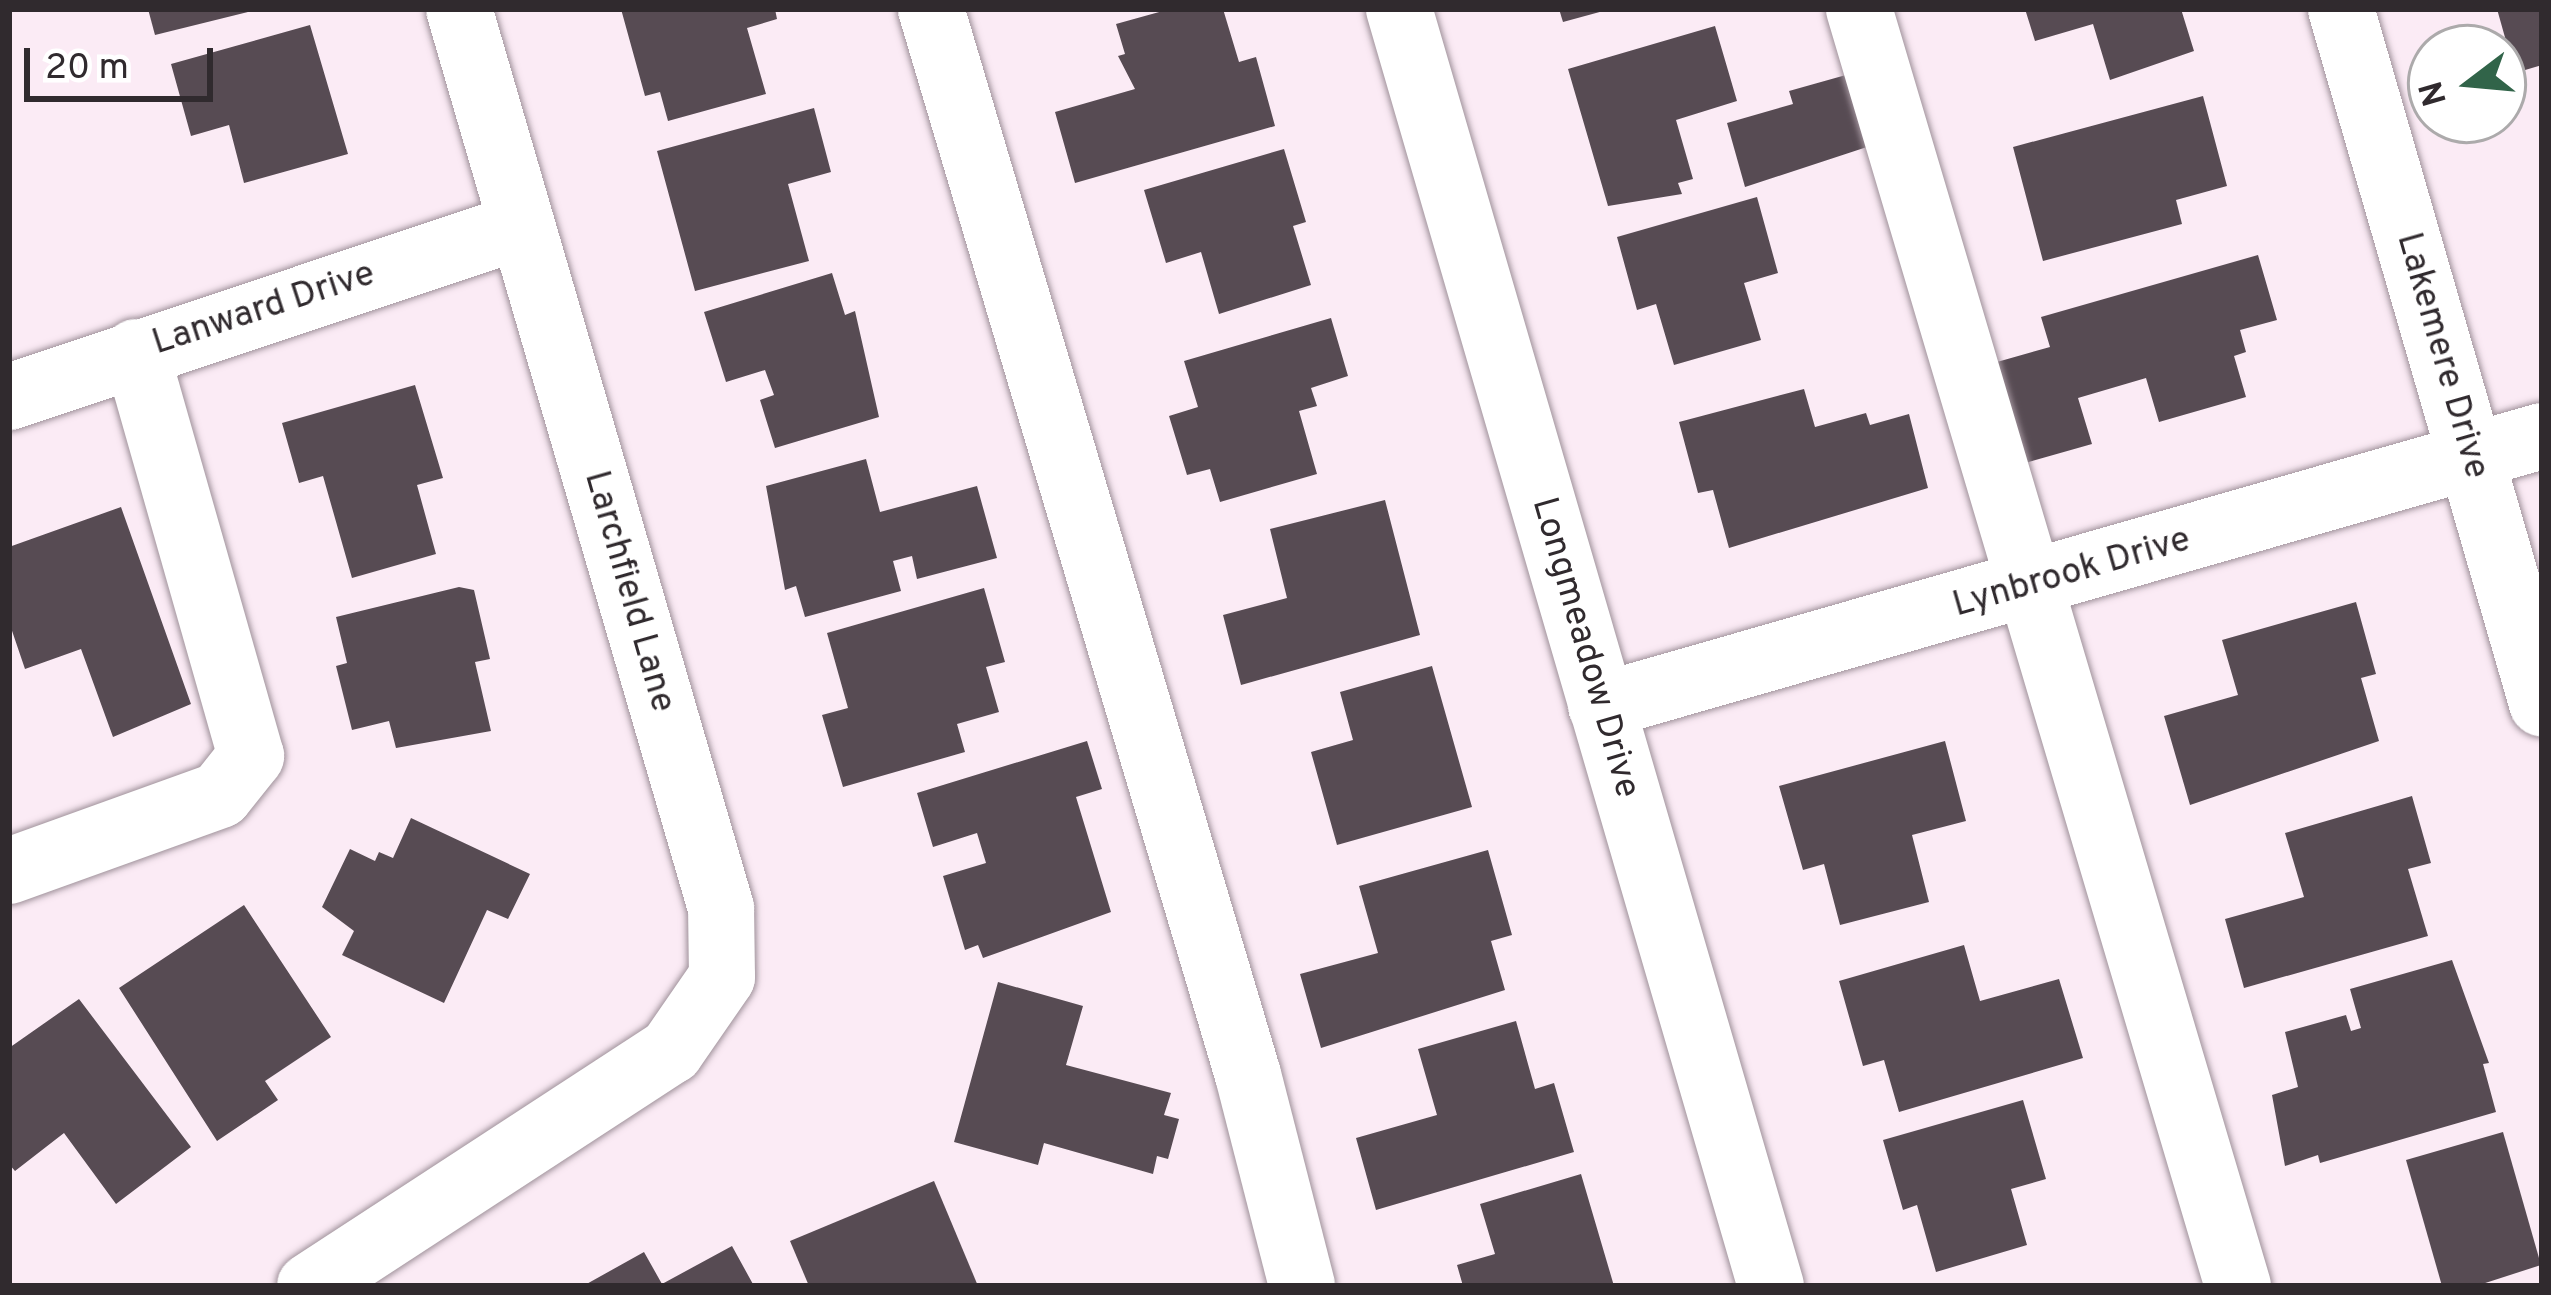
<!DOCTYPE html>
<style>
body{margin:0}
#map{position:relative;width:2551px;height:1295px;overflow:hidden;background:#fbebf5;font-family:Overpass,sans-serif}
div>[style]{position:absolute}
.building>*{inset:0;background:#574b53}
.roads{filter:drop-shadow(0 0 3px #a0929b) drop-shadow(0 0 3px #a0929b)}
.minor>*{height:66px;margin:-33px;padding:0 33px;transform-origin:33px;border-radius:33px;background:#fff}
span{translate:-50% -50%;white-space:nowrap;text-align:center;line-height:1.15;-webkit-text-stroke:12px #fff;paint-order:stroke}
.street-label{font-size:36px;color:#302a2e}
.frame{position:absolute;inset:0;border:12px solid #302a2e;pointer-events:none}
.north{position:absolute;left:2407px;top:24px;width:120px;height:120px;box-sizing:border-box;background:#fff;border:3px solid #acaaab;border-radius:50%;rotate:254deg;font-size:33px;font-weight:700;line-height:48px;text-align:center;color:#302a2e}
.north::after{content:'';display:block;margin:auto;width:42px;height:54px;background:#316449;clip-path:polygon(50% 0,100% 100%,50% 72%,0 100%)}
.scale{position:absolute;left:24px;top:48px;width:189px;height:54px;box-sizing:border-box;border:6px solid #302a2e;border-top:0;padding-left:15px;font-size:36px;line-height:42px;white-space:nowrap;color:#302a2e;-webkit-text-stroke:9px #fff;paint-order:stroke}
</style>
<div id="map">
<div class="building">
<div style="clip-path:polygon(148px 9px,252px 9px,252px 11px,155px 35px)"></div>
<div style="clip-path:polygon(621px 9px,775px 9px,777px 19px,747px 28px,766px 94px,668px 121px,660px 92px,645px 96px)"></div>
<div style="clip-path:polygon(1170px 9px,1223px 9px,1239px 62px,1256px 57px,1275px 126px,1075px 183px,1055px 112px,1135px 89px,1118px 56px,1125px 54px,1116px 24px)"></div>
<div style="clip-path:polygon(1559px 9px,1607px 9px,1607px 10px,1563px 22px)"></div>
<div style="clip-path:polygon(2025px 9px,2181px 9px,2194px 51px,2110px 80px,2093px 24px,2035px 41px)"></div>
<div style="clip-path:polygon(2497px 9px,2542px 9px,2542px 65px,2515px 73px)"></div>
<div style="clip-path:polygon(310px 25px,348px 154px,244px 183px,229px 125px,191px 136px,171px 64px)"></div>
<div style="clip-path:polygon(1715px 26px,1737px 101px,1676px 120px,1693px 179px,1678px 183px,1682px 194px,1608px 206px,1568px 69px)"></div>
<div style="clip-path:polygon(1853px 73px,1873px 145px,1745px 187px,1727px 123px,1793px 104px,1789px 91px)"></div>
<div style="clip-path:polygon(2203px 96px,2227px 186px,2176px 200px,2182px 224px,2043px 261px,2013px 147px)"></div>
<div style="clip-path:polygon(814px 108px,831px 172px,788px 184px,809px 261px,695px 291px,657px 151px)"></div>
<div style="clip-path:polygon(1284px 149px,1306px 222px,1293px 226px,1311px 285px,1219px 314px,1201px 252px,1166px 263px,1144px 190px)"></div>
<div style="clip-path:polygon(1757px 197px,1778px 273px,1744px 283px,1761px 340px,1674px 365px,1656px 304px,1637px 310px,1617px 237px)"></div>
<div style="clip-path:polygon(2258px 255px,2277px 320px,2240px 330px,2246px 352px,2234px 356px,2246px 397px,2159px 422px,2146px 378px,2078px 398px,2092px 444px,2025px 463px,1997px 362px,2050px 347px,2041px 317px)"></div>
<div style="clip-path:polygon(832px 273px,845px 315px,855px 311px,879px 417px,775px 448px,760px 400px,774px 395px,765px 370px,726px 382px,704px 312px)"></div>
<div style="clip-path:polygon(1331px 318px,1348px 376px,1311px 388px,1317px 406px,1299px 411px,1317px 474px,1220px 502px,1210px 469px,1187px 475px,1169px 416px,1198px 407px,1184px 361px)"></div>
<div style="clip-path:polygon(415px 385px,443px 478px,417px 485px,436px 554px,352px 578px,323px 476px,299px 483px,282px 423px)"></div>
<div style="clip-path:polygon(1804px 389px,1815px 427px,1866px 413px,1870px 425px,1909px 414px,1928px 488px,1729px 548px,1713px 490px,1698px 493px,1679px 422px)"></div>
<div style="clip-path:polygon(866px 459px,880px 512px,977px 486px,997px 558px,917px 579px,912px 556px,893px 561px,901px 591px,805px 617px,796px 586px,785px 590px,766px 486px)"></div>
<div style="clip-path:polygon(1385px 500px,1420px 635px,1241px 685px,1223px 615px,1287px 598px,1270px 529px)"></div>
<div style="clip-path:polygon(121px 507px,191px 704px,113px 737px,81px 649px,25px 669px,9px 622px,9px 547px)"></div>
<div style="clip-path:polygon(459px 587px,474px 590px,490px 659px,475px 662px,491px 731px,396px 748px,389px 721px,352px 730px,336px 666px,347px 663px,336px 617px)"></div>
<div style="clip-path:polygon(984px 588px,1005px 662px,986px 667px,999px 712px,957px 724px,965px 752px,843px 787px,822px 715px,848px 708px,827px 633px)"></div>
<div style="clip-path:polygon(2356px 602px,2376px 674px,2361px 678px,2379px 741px,2190px 805px,2164px 716px,2238px 695px,2222px 640px)"></div>
<div style="clip-path:polygon(1432px 666px,1472px 807px,1337px 845px,1311px 752px,1353px 740px,1340px 692px)"></div>
<div style="clip-path:polygon(1087px 741px,1102px 789px,1076px 797px,1111px 912px,983px 958px,978px 945px,965px 950px,943px 876px,986px 863px,977px 833px,933px 847px,917px 793px)"></div>
<div style="clip-path:polygon(1945px 741px,1966px 821px,1912px 835px,1929px 902px,1840px 925px,1824px 864px,1803px 870px,1779px 786px)"></div>
<div style="clip-path:polygon(2412px 796px,2431px 863px,2408px 869px,2428px 936px,2244px 988px,2225px 919px,2304px 897px,2285px 833px)"></div>
<div style="clip-path:polygon(411px 818px,530px 874px,508px 919px,487px 910px,444px 1003px,342px 955px,354px 931px,322px 907px,350px 849px,375px 861px,379px 852px,393px 858px)"></div>
<div style="clip-path:polygon(1488px 850px,1512px 935px,1491px 941px,1505px 990px,1321px 1048px,1300px 974px,1378px 953px,1359px 886px)"></div>
<div style="clip-path:polygon(244px 905px,331px 1037px,265px 1081px,278px 1100px,217px 1141px,119px 988px)"></div>
<div style="clip-path:polygon(1964px 945px,1980px 1001px,2059px 979px,2083px 1058px,1899px 1112px,1884px 1060px,1863px 1066px,1839px 981px)"></div>
<div style="clip-path:polygon(2452px 960px,2489px 1063px,2483px 1064px,2496px 1112px,2320px 1163px,2318px 1155px,2285px 1166px,2272px 1095px,2298px 1087px,2285px 1032px,2346px 1015px,2351px 1031px,2361px 1028px,2350px 989px)"></div>
<div style="clip-path:polygon(998px 982px,1083px 1006px,1066px 1065px,1171px 1093px,1164px 1115px,1179px 1119px,1168px 1159px,1157px 1156px,1153px 1174px,1044px 1143px,1038px 1165px,954px 1142px)"></div>
<div style="clip-path:polygon(79px 999px,191px 1147px,116px 1204px,64px 1133px,15px 1171px,9px 1164px,9px 1048px)"></div>
<div style="clip-path:polygon(1516px 1021px,1535px 1089px,1554px 1083px,1574px 1152px,1376px 1210px,1356px 1138px,1437px 1115px,1418px 1049px)"></div>
<div style="clip-path:polygon(2023px 1100px,2046px 1179px,2011px 1189px,2027px 1245px,1936px 1272px,1917px 1205px,1903px 1210px,1883px 1140px)"></div>
<div style="clip-path:polygon(2503px 1132px,2541px 1265px,2476px 1286px,2442px 1286px,2406px 1160px)"></div>
<div style="clip-path:polygon(1581px 1174px,1614px 1286px,1463px 1286px,1457px 1265px,1495px 1254px,1480px 1204px)"></div>
<div style="clip-path:polygon(934px 1181px,978px 1286px,809px 1286px,790px 1241px)"></div>
<div style="clip-path:polygon(732px 1246px,754px 1286px,583px 1286px,644px 1252px,662px 1284px)"></div>
</div>
<div class="roads">
<div class="minor">
<div style="left:931px;top:9px;width:1112px;rotate:73.44deg"></div>
<div style="left:1248px;top:1075px;width:218px;rotate:75.6deg"></div>
<div style="left:1399px;top:9px;width:1330px;rotate:73.76deg"></div>
<div style="left:1859px;top:9px;width:1332px;rotate:73.47deg"></div>
<div style="left:2341px;top:9px;width:723px;rotate:73.85deg"></div>
<div style="left:9px;top:397px;width:540px;rotate:-18.47deg"></div>
<div style="left:1601px;top:706px;width:979px;rotate:-16.01deg"></div>
<div style="left:9px;top:871px;width:224px;rotate:-19.8deg"></div>
<div style="left:220px;top:795px;width:50px;rotate:-51.5deg"></div>
<div style="left:251px;top:756px;width:420px;rotate:-105.9deg"></div>
<div style="left:310px;top:1286px;width:431px;rotate:-33.1deg"></div>
<div style="left:671px;top:1051px;width:90px;rotate:-55.4deg"></div>
<div style="left:722px;top:977px;width:69px;rotate:-90.8deg"></div>
<div style="left:721px;top:908px;width:936px;rotate:-106.25deg"></div>
</div>
</div>
<div class="street-label">
<span style="left:264px;top:310px;rotate:-18deg">Lanward Drive</span>
<span style="left:2441px;top:356px;rotate:74deg">Lakemere Drive</span>
<span style="left:2072px;top:574px;rotate:-16deg">Lynbrook Drive</span>
<span style="left:628px;top:592px;rotate:74deg">Larchfield Lane</span>
<span style="left:1584px;top:648px;rotate:74deg">Longmeadow Drive</span>
</div>
<div class="frame"></div>
<div class="north">N</div>
<div class="scale">20 m</div>
</div>
